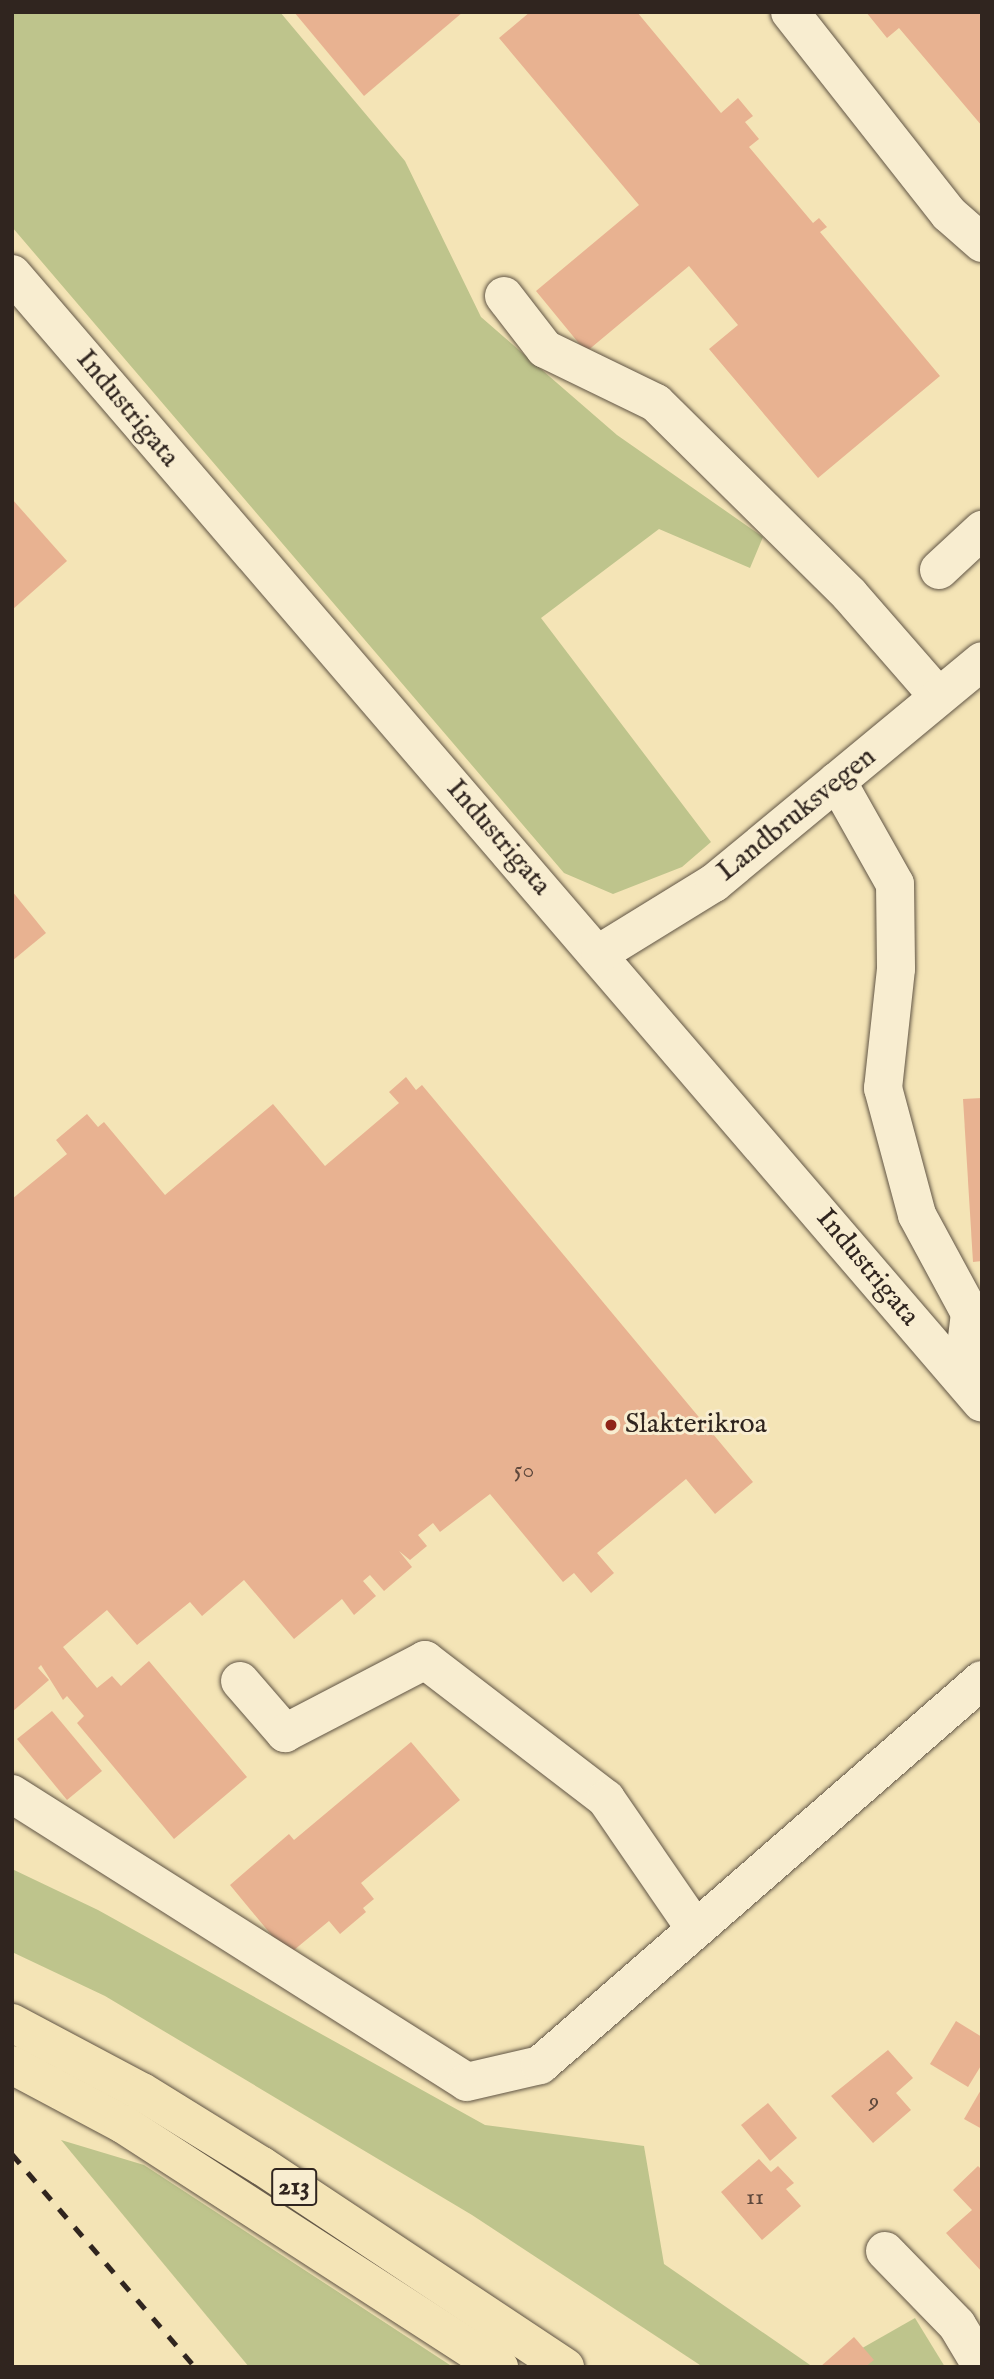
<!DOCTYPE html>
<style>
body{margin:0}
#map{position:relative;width:994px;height:2379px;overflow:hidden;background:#f4e4b6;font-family:"IM FELL English",serif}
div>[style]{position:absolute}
.green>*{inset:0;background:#bec48c}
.building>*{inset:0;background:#e8b291}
.roads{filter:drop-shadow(0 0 2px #615545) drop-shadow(0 0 2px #615545)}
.minor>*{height:38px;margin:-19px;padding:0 19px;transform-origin:19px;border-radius:19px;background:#f8edd0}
.major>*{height:38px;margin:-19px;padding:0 19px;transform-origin:19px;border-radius:19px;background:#f4e4b6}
.rail>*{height:5px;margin-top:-2.5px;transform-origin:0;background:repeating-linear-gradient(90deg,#30251f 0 12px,transparent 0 24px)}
.dots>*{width:19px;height:19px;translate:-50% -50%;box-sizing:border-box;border:4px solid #f8edd0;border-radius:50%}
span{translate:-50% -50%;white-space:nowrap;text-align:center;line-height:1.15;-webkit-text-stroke:6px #f8edd0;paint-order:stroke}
.number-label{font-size:24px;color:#5e483c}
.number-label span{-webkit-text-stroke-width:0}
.shield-label span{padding:2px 5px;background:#f8edd0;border:2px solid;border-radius:5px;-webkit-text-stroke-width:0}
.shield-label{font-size:26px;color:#30251f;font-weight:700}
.street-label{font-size:28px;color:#30251f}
.poi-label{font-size:28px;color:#30251f}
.left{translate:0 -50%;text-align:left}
.frame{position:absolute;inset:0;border:14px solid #30251f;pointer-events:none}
</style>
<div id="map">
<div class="green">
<div style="clip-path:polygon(12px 12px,280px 12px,405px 161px,481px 317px,617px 435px,763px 537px,750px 568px,659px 529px,541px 618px,711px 842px,682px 867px,613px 894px,564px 873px,12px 227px)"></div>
<div style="clip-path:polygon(12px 1869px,98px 1910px,485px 2125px,644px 2146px,664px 2264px,813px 2367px,703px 2367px,472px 2215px,105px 1996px,12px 1952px)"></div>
<div style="clip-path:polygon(61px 2140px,144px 2165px,453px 2367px,249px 2367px)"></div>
<div style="clip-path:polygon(915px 2318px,945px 2367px,829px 2367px)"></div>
</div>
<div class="building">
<div style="clip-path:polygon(294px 12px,463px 12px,364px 96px)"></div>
<div style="clip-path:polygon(530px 12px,637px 12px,721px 113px,738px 98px,753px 116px,745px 122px,759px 139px,749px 147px,813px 223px,819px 218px,827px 227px,820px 232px,940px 376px,818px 478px,709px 349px,738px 325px,689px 266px,586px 352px,536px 291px,639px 205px,499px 38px)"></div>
<div style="clip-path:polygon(866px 12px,982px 12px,982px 126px,899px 28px,887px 38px)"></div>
<div style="clip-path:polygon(12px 499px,67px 561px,12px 610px)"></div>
<div style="clip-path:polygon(12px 891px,46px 933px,12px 961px)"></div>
<div style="clip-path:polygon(406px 1077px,416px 1090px,422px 1085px,753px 1482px,715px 1514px,686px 1479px,597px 1553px,614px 1573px,591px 1593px,574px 1573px,563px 1582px,490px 1494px,440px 1532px,433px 1523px,418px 1535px,427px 1546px,410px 1560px,399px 1551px,412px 1567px,384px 1591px,370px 1575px,363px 1581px,376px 1596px,354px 1615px,342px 1599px,294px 1639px,244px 1580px,202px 1616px,190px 1602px,137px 1645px,107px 1610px,63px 1647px,97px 1688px,112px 1676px,121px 1686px,149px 1661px,247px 1777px,174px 1839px,77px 1723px,84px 1716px,67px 1696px,63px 1700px,41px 1665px,38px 1668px,49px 1680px,12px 1712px,12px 1199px,67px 1154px,56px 1140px,87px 1114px,98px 1127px,104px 1122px,165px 1195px,273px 1104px,325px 1166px,399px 1103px,389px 1092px)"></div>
<div style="clip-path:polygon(982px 1098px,982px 1261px,973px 1262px,963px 1099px)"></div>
<div style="clip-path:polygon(52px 1711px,102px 1771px,67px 1800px,17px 1739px)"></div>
<div style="clip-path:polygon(411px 1742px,460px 1800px,361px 1883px,374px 1899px,363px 1908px,366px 1912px,340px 1934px,329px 1921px,288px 1955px,230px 1885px,289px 1834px,294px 1840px)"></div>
<div style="clip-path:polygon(956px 2021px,982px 2037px,982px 2064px,968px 2087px,930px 2064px)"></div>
<div style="clip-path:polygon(888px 2050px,913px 2078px,896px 2093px,911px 2110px,873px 2143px,831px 2096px)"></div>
<div style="clip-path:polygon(982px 2088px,982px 2129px,964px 2119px)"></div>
<div style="clip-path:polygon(768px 2103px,797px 2138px,770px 2161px,741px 2125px)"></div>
<div style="clip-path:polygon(759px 2159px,771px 2172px,778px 2166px,794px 2183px,786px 2189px,801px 2206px,762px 2240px,721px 2192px)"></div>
<div style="clip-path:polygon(978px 2166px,982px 2170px,982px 2272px,946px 2233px,972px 2210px,953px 2190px)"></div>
<div style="clip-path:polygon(854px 2337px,874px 2360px,865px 2367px,820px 2367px)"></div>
</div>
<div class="roads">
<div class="minor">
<div style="left:790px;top:12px;width:257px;rotate:51.8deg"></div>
<div style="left:949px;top:214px;width:44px;rotate:41.3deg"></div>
<div style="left:12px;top:274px;width:1488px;rotate:49.33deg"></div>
<div style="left:504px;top:296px;width:67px;rotate:52.3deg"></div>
<div style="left:545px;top:349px;width:123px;rotate:25.9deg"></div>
<div style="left:656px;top:403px;width:272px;rotate:44.7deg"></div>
<div style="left:849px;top:594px;width:135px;rotate:48.9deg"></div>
<div style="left:939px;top:570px;width:59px;rotate:-42.9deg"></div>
<div style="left:837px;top:781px;width:118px;rotate:60.6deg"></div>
<div style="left:895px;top:884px;width:85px;rotate:89.3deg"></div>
<div style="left:896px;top:969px;width:120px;rotate:96.2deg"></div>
<div style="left:883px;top:1088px;width:131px;rotate:75deg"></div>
<div style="left:917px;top:1215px;width:111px;rotate:61.6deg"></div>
<div style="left:970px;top:1313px;width:66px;rotate:96.9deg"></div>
<div style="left:600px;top:953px;width:134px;rotate:-31.6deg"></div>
<div style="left:714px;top:883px;width:348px;rotate:-39.6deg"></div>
<div style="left:240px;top:1681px;width:69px;rotate:49.1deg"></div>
<div style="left:285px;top:1733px;width:158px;rotate:-27.5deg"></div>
<div style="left:425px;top:1660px;width:228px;rotate:37.5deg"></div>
<div style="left:606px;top:1799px;width:155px;rotate:55.5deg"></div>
<div style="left:12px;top:1794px;width:538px;rotate:32.33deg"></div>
<div style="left:467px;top:2082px;width:75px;rotate:-13.1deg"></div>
<div style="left:540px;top:2065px;width:586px;rotate:-41.06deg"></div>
<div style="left:885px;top:2251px;width:103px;rotate:45.8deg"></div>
<div style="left:957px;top:2325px;width:49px;rotate:59.2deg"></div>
</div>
<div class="major">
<div style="left:12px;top:2023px;width:147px;rotate:28deg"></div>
<div style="left:142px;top:2092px;width:141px;rotate:31.7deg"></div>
<div style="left:262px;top:2166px;width:364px;rotate:33.6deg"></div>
<div style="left:12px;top:2065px;width:126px;rotate:28deg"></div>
<div style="left:123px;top:2124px;width:448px;rotate:32.9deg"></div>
</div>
</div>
<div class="rail">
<div style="left:12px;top:2154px;width:281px;rotate:49.3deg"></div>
</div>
<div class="dots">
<div style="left:611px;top:1425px;background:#8f2418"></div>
</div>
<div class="number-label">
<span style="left:524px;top:1471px">50</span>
<span style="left:874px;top:2102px">9</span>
<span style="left:755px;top:2198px">11</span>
</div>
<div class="shield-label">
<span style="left:294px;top:2187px">213</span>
</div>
<div class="street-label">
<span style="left:127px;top:409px;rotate:50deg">Industrigata</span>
<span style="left:797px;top:815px;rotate:-39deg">Landbruksvegen</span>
<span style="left:498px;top:838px;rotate:49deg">Industrigata</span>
<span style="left:867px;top:1268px;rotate:50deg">Industrigata</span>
</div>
<div class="poi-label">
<span class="left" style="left:625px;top:1425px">Slakterikroa</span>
</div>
<div class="frame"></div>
</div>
